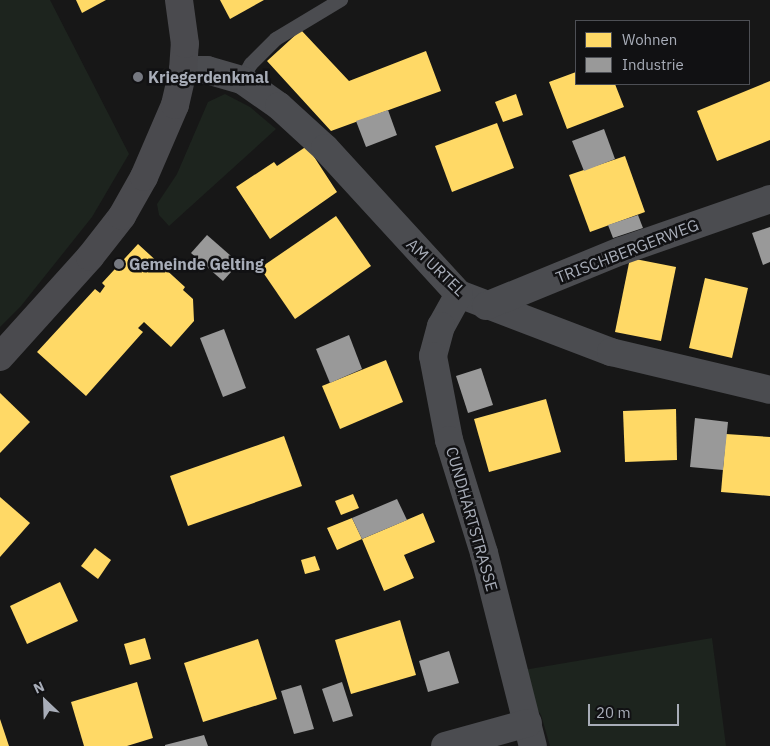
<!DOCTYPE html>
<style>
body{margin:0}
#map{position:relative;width:770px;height:746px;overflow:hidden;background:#171717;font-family:"IBM Plex Sans",sans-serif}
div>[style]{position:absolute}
.green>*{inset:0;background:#1d241e}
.homes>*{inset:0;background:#ffd966}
.industry>*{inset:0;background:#999}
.lane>*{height:14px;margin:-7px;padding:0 7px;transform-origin:7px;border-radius:7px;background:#4b4c50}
.street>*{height:28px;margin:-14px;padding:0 14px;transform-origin:14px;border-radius:14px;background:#4b4c50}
.secondary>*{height:28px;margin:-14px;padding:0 14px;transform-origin:14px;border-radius:14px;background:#4a4a4e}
.dots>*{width:14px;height:14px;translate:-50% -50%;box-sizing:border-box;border:2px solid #111113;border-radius:50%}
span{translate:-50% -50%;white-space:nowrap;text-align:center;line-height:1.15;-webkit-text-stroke:5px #111113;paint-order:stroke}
.poi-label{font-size:16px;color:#a8adb8;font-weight:700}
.left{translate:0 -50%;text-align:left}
.street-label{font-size:16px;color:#a8adb8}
.legend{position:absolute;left:575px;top:20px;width:175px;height:65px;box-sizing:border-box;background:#111113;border:1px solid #4d4f55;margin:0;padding:6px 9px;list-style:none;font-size:15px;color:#a8adb8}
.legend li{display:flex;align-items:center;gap:10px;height:25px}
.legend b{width:25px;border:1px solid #4d4f55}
.north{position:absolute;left:20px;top:676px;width:50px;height:50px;-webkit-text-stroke:4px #111113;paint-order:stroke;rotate:336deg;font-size:14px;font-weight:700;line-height:20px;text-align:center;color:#a8adb8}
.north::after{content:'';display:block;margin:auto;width:18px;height:22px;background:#a8adb8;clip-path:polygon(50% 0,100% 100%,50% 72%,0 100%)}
.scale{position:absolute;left:588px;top:704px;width:91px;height:22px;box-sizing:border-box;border:2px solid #a8adb8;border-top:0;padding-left:6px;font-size:15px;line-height:18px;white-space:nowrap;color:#a8adb8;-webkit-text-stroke:4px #111113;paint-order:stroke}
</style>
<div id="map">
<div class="green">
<div style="clip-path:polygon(0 0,50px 0,129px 154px,92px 217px,21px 306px,0 327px)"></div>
<div style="clip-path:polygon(225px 94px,250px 107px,276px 129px,169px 226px,159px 215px,157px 204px,177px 174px,208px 102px)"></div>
<div style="clip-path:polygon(712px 638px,726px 746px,550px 746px,541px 715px,512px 672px)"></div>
</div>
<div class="homes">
<div style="clip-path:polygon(76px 0,106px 0,82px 13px)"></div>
<div style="clip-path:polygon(220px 0,264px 0,230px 19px)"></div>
<div style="clip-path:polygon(301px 30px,349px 81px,426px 51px,441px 91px,331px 131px,267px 61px)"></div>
<div style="clip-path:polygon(576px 72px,576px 84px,615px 84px,624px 107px,567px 129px,549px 82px)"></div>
<div style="clip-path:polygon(770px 81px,770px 140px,717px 161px,697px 111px)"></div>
<div style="clip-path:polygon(516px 94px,523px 115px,503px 122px,495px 102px)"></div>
<div style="clip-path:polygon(497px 123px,514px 168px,452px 192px,435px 146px)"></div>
<div style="clip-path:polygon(307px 146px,337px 192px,270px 239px,236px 187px,274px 162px,277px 166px)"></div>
<div style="clip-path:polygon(625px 156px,645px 212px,590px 232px,569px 175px)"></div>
<div style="clip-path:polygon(336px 216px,371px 266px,295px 319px,260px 268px)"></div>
<div style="clip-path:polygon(138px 244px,185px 287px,183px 290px,193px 299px,194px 321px,171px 347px,144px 322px,138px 328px,143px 332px,86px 396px,37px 352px,95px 289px,100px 293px,105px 286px,102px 283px)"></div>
<div style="clip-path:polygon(630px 258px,676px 267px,661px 341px,615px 332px)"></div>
<div style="clip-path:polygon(705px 278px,748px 288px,732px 358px,689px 348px)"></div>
<div style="clip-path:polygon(386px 360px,403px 402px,340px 429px,322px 386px)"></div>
<div style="clip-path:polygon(0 393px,30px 422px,0 453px)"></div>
<div style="clip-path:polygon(546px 399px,561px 452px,489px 472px,474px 419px)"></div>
<div style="clip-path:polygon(676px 409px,677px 460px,625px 462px,623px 411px)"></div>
<div style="clip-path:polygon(726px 434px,770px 437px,770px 496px,721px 492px)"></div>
<div style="clip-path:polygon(284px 436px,302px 486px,188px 526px,170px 476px)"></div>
<div style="clip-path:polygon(353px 494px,359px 508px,341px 515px,335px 501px)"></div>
<div style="clip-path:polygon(0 497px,30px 523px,0 557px)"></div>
<div style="clip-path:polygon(423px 513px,435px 542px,404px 555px,414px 578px,384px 591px,362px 539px,337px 550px,327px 528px,352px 518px,362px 539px)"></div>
<div style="clip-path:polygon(95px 548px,111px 560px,98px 579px,81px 566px)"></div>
<div style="clip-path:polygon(315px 556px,320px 570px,305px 574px,301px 560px)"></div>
<div style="clip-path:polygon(60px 582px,78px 621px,27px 644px,10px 606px)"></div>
<div style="clip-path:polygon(400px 620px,416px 675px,351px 694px,335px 640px)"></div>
<div style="clip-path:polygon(145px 638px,151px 659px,130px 665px,124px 644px)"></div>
<div style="clip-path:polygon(258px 639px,277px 699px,203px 722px,184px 663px)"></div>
<div style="clip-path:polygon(137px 682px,153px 738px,127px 746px,84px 746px,71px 702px)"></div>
<div style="clip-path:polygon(0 719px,9px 746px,0 746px)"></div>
</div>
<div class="industry">
<div style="clip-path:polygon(388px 110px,397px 135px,366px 147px,356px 121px)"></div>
<div style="clip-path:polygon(604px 129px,615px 159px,584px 171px,572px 141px)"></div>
<div style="clip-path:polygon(638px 215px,643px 228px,613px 238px,608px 225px)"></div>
<div style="clip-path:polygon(770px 227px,770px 262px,763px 265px,752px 233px)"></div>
<div style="clip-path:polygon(207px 235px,239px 263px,223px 281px,191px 253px)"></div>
<div style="clip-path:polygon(224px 329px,246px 388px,223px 397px,200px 338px)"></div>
<div style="clip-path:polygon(349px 335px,362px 369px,330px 383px,316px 349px)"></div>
<div style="clip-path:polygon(481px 368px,493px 405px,468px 413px,456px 376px)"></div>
<div style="clip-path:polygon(695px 418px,728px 422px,723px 470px,690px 467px)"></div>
<div style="clip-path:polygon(397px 499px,407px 520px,362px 539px,352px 518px)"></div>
<div style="clip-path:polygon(449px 651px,459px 683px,428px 692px,419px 661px)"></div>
<div style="clip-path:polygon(342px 682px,353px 716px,333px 722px,322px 689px)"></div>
<div style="clip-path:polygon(301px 685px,314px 729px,294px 734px,281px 691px)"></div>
<div style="clip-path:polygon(204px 735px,208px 746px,165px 746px,165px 745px)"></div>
</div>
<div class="lane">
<div style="left:242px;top:80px;width:18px;rotate:-61deg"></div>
<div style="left:251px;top:64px;width:35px;rotate:-45deg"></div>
<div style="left:276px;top:39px;width:76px;rotate:-31deg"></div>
</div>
<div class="street">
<div style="left:183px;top:70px;width:24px"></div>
<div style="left:207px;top:70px;width:36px;rotate:16deg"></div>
<div style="left:242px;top:80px;width:45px;rotate:35.1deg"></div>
<div style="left:279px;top:106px;width:62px;rotate:42.4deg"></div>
<div style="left:325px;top:148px;width:198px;rotate:47.5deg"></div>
<div style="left:459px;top:294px;width:163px;rotate:20.9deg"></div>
<div style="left:611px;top:352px;width:163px;rotate:13.4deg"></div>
<div style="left:459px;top:294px;width:37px;rotate:119deg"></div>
<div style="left:441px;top:326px;width:31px;rotate:105deg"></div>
<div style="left:433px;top:356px;width:86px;rotate:79.2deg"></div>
<div style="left:449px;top:440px;width:118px;rotate:72.8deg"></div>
<div style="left:484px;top:553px;width:199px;rotate:75.8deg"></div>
<div style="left:486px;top:306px;width:146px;rotate:-22.2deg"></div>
<div style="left:621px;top:251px;width:158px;rotate:-19.2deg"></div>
<div style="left:445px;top:746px;width:86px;rotate:-15.5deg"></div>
</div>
<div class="secondary">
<div style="left:0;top:357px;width:135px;rotate:-48deg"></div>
<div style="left:90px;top:257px;width:52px;rotate:-52deg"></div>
<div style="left:122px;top:216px;width:45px;rotate:-60.6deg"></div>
<div style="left:144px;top:177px;width:78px;rotate:-66.7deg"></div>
<div style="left:175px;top:105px;width:36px;rotate:-77deg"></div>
<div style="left:183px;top:70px;width:26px;rotate:-86deg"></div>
<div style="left:185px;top:44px;width:44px;rotate:-97.8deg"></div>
</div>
<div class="dots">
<div style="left:138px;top:77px;background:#757880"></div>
<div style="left:119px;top:264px;background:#757880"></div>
</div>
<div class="poi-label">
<span class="left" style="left:148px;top:77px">Kriegerdenkmal</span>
<span class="left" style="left:129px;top:264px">Gemeinde Gelting</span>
</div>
<div class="street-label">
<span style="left:627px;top:251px;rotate:-21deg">TRISCHBERGERWEG</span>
<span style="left:436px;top:267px;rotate:44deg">AM URTEL</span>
<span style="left:472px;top:519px;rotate:74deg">CUNDHARTSTRASSE</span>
</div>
<ul class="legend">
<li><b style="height:14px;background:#ffd966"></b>Wohnen</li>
<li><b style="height:14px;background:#999"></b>Industrie</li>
</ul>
<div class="north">N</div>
<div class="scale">20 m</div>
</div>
